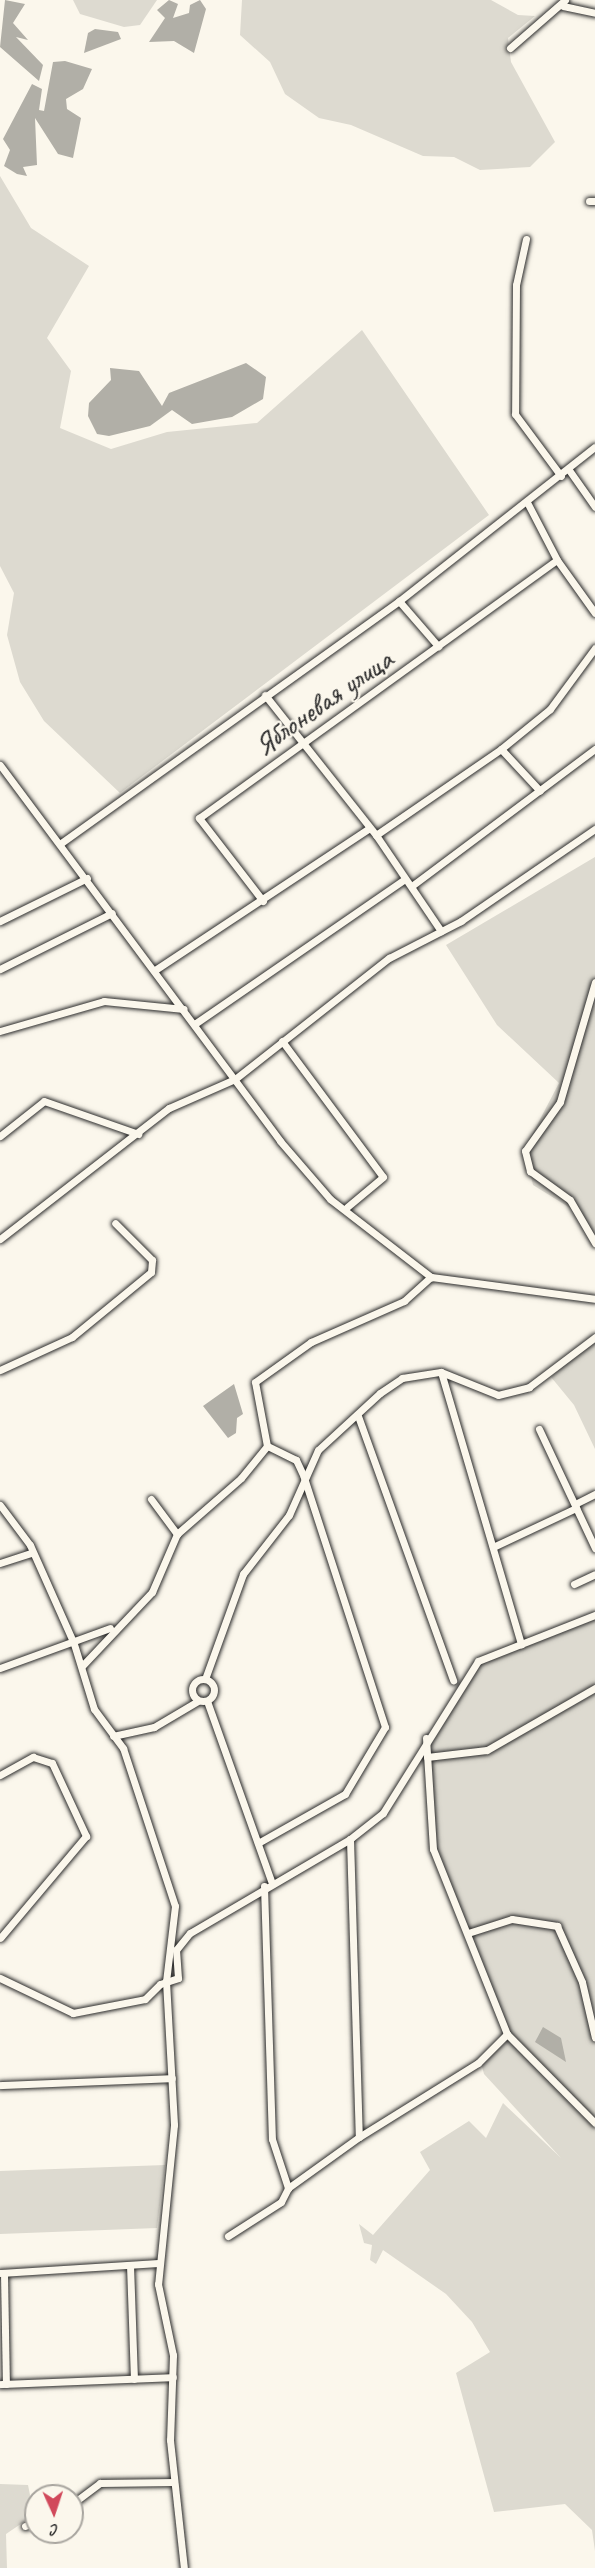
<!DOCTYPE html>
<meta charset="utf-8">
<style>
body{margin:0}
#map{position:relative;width:595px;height:2568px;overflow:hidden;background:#fbf7ec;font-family:Caveat,sans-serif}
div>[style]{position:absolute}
.green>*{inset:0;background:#dddad0}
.water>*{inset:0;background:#b1afa7}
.roads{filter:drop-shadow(0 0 2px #2b2b2b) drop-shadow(0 0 2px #2b2b2b)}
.minor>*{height:7px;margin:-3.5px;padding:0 3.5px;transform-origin:3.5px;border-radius:3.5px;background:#fbf7ec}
.minor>.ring{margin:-3.5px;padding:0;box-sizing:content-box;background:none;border:7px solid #fbf7ec;border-radius:50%}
span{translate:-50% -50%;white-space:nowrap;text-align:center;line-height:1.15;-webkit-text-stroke:4.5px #fbf7ec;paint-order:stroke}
.street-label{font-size:30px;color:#2b2b2b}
.north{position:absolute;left:24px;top:2484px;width:60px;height:60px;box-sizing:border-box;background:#fbf7ec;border:2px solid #a8a59f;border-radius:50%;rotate:177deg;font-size:16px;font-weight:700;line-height:24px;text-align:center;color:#2b2b2b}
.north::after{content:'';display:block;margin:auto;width:21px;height:27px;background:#d1495b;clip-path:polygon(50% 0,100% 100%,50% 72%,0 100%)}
</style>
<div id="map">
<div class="green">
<div style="clip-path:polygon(73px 0,157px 0,140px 25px,124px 27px,80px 14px)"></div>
<div style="clip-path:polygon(242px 0,491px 0,518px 15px,535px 16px,508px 38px,511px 62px,555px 142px,530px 167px,480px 170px,454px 157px,423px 156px,351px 125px,319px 118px,285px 94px,270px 62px,240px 35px)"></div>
<div style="clip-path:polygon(0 176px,31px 228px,89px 266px,47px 338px,71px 371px,60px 428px,111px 449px,167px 432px,257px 423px,362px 330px,489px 515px,120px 793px,44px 721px,20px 682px,7px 635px,14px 593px,0 566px)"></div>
<div style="clip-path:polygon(595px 857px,595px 1244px,583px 1216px,533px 1185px,525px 1148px,559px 1083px,497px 1025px,446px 945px)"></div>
<div style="clip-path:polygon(595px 1339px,595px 1449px,574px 1405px,551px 1377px)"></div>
<div style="clip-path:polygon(595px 1617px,595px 2551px,592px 2530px,565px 2504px,494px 2512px,456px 2373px,490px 2352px,472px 2322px,446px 2294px,383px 2250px,376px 2264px,370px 2260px,372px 2245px,364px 2243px,359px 2224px,373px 2235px,430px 2170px,420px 2152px,469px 2121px,486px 2138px,503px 2103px,561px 2158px,484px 2074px,481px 2063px,508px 2041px,433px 1851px,429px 1743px,478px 1665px)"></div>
<div style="clip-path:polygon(165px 2165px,157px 2228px,0 2234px,0 2171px)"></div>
<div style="clip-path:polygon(0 2484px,28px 2485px,34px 2515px,6px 2534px,7px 2568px,0 2568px)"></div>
</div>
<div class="water">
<div style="clip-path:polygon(5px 0,25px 4px,13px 23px,28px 40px,16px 37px,43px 65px,39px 81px,0 47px)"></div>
<div style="clip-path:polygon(169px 0,178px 4px,173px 18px,189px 13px,190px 5px,200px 0,206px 9px,194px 53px,174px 41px,149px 42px,165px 18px,157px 10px)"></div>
<div style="clip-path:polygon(95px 29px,118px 32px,121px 39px,84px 53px,88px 33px)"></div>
<div style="clip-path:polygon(65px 61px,92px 69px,83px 89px,66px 99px,67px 109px,81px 118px,73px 158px,58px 154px,35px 118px,37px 165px,23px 167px,27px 176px,17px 174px,4px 166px,10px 150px,3px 139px,32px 84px,42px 89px,39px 110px,44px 111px,53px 62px)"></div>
<div style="clip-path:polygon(246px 363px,266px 377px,263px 399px,232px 417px,192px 424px,172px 410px,150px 426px,109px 436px,97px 434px,88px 416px,89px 403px,111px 380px,110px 368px,139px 371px,162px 406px,169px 393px)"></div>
<div style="clip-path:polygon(234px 1384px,243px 1414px,237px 1418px,236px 1433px,228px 1438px,203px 1406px)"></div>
<div style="clip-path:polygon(543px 2027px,561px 2038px,566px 2062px,535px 2042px)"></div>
</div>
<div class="roads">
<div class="minor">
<div style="left:563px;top:6px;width:33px;rotate:12deg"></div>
<div style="left:510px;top:48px;width:73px;rotate:-41.1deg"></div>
<div style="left:589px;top:201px;width:6px"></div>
<div style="left:526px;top:239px;width:47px;rotate:102.3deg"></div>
<div style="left:516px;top:285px;width:129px;rotate:90.4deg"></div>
<div style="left:515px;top:414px;width:77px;rotate:53.4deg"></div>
<div style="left:569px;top:470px;width:45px;rotate:54.9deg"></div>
<div style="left:528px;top:504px;width:63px;rotate:62.6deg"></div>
<div style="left:557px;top:560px;width:65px;rotate:54.4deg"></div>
<div style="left:399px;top:601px;width:60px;rotate:49.1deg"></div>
<div style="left:265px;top:695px;width:179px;rotate:51.6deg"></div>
<div style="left:376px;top:835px;width:116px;rotate:55.9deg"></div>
<div style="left:501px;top:749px;width:57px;rotate:47.1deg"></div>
<div style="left:0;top:765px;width:469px;rotate:53.3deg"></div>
<div style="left:280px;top:1141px;width:77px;rotate:49.2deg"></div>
<div style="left:330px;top:1199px;width:128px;rotate:37.7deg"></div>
<div style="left:431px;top:1277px;width:165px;rotate:7.6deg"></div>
<div style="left:376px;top:835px;width:152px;rotate:-34.5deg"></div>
<div style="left:501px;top:749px;width:63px;rotate:-39.2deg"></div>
<div style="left:550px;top:709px;width:76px;rotate:-53.6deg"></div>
<div style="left:61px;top:843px;width:416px;rotate:-35.6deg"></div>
<div style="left:399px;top:601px;width:249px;rotate:-38.2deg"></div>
<div style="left:413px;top:885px;width:227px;rotate:-36.8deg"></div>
<div style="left:263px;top:901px;width:105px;rotate:-127.6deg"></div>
<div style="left:199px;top:818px;width:441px;rotate:-35.8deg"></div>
<div style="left:0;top:921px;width:97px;rotate:-26.3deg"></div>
<div style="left:0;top:969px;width:125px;rotate:-26.6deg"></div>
<div style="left:155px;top:970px;width:255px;rotate:-33.5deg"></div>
<div style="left:595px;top:982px;width:125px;rotate:106.3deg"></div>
<div style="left:560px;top:1102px;width:60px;rotate:125.5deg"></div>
<div style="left:525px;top:1151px;width:21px;rotate:76deg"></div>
<div style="left:530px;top:1171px;width:49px;rotate:35.9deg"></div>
<div style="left:570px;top:1200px;width:50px;rotate:59.8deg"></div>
<div style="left:196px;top:1023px;width:254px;rotate:-34.6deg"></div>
<div style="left:0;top:1031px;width:108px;rotate:-16.1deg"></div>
<div style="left:104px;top:1001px;width:80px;rotate:5.7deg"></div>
<div style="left:282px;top:1041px;width:169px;rotate:53.4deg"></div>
<div style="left:383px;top:1177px;width:47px;rotate:140.2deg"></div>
<div style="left:0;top:1136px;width:56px;rotate:-38.5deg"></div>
<div style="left:44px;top:1101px;width:100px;rotate:19.3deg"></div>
<div style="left:0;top:1239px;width:214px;rotate:-37.8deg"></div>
<div style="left:169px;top:1108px;width:72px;rotate:-23.7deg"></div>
<div style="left:235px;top:1079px;width:196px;rotate:-38.2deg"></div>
<div style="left:389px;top:958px;width:81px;rotate:-27.2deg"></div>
<div style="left:461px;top:921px;width:163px;rotate:-34.5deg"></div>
<div style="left:0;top:1370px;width:79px;rotate:-24.6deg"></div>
<div style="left:72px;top:1337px;width:102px;rotate:-39.4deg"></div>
<div style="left:151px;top:1272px;width:12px;rotate:-85deg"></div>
<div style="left:152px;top:1260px;width:52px;rotate:-135deg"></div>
<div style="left:441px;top:1372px;width:284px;rotate:73.6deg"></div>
<div style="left:358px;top:1416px;width:281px;rotate:70.2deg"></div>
<div style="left:539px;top:1429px;width:132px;rotate:64.8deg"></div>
<div style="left:151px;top:1499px;width:44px;rotate:53.4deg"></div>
<div style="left:575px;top:1504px;width:22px;rotate:-27deg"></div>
<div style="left:0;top:1505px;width:50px;rotate:53.1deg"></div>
<div style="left:30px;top:1545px;width:108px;rotate:66deg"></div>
<div style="left:74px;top:1644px;width:68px;rotate:72.9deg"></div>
<div style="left:94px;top:1709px;width:49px;rotate:53.4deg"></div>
<div style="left:123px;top:1748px;width:166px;rotate:71.8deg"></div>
<div style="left:175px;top:1906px;width:76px;rotate:96.8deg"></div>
<div style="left:166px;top:1981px;width:144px;rotate:86.8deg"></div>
<div style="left:174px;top:2125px;width:160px;rotate:95.7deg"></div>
<div style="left:158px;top:2284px;width:73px;rotate:78.1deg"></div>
<div style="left:173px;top:2355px;width:85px;rotate:92deg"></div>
<div style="left:170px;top:2440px;width:129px;rotate:83.8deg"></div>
<div style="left:493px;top:1547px;width:92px;rotate:-25.2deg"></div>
<div style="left:0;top:1563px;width:32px;rotate:-18deg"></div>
<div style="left:574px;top:1584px;width:23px;rotate:-25deg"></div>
<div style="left:82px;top:1666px;width:102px;rotate:-46.6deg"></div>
<div style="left:152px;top:1592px;width:63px;rotate:-66.7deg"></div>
<div style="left:177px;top:1534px;width:85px;rotate:-41.2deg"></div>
<div style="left:241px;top:1478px;width:41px;rotate:-50.9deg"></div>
<div style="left:267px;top:1446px;width:65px;rotate:-100.6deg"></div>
<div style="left:255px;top:1382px;width:69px;rotate:-35.5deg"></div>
<div style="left:311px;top:1342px;width:102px;rotate:-23.8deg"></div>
<div style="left:404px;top:1301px;width:36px;rotate:-42deg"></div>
<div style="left:0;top:1668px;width:117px;rotate:-20deg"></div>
<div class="ring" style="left:192px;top:1679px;width:15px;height:15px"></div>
<div style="left:205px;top:1679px;width:112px;rotate:-70.1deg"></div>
<div style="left:243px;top:1574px;width:75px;rotate:-52.1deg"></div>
<div style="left:289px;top:1515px;width:71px;rotate:-66deg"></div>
<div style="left:318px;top:1450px;width:84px;rotate:-42.6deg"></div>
<div style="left:380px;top:1393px;width:27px;rotate:-34deg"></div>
<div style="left:402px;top:1378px;width:39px;rotate:-9deg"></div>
<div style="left:441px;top:1372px;width:61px;rotate:22deg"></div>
<div style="left:498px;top:1395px;width:32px;rotate:-14deg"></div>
<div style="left:529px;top:1387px;width:83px;rotate:-37.1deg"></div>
<div style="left:207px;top:1701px;width:191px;rotate:70.4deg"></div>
<div style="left:113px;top:1736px;width:42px;rotate:-12.4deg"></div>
<div style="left:154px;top:1727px;width:51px;rotate:-30.6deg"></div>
<div style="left:426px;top:1738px;width:111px;rotate:86.4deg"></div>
<div style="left:433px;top:1849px;width:199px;rotate:68.2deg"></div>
<div style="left:507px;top:2034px;width:125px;rotate:45.3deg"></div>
<div style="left:427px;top:1757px;width:60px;rotate:-6.7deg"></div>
<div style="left:487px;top:1750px;width:125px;rotate:-29.9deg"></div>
<div style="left:0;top:1775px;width:38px;rotate:-29deg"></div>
<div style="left:33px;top:1757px;width:20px;rotate:18deg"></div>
<div style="left:52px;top:1763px;width:81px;rotate:65deg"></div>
<div style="left:86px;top:1836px;width:133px;rotate:130.1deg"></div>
<div style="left:350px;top:1839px;width:298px;rotate:88.3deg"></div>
<div style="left:258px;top:1843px;width:100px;rotate:-29.4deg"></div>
<div style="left:345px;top:1794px;width:78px;rotate:-59.2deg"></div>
<div style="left:385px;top:1727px;width:263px;rotate:-108deg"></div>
<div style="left:304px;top:1477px;width:19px;rotate:-115deg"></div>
<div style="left:296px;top:1460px;width:32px;rotate:-154deg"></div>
<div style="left:264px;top:1886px;width:253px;rotate:88.2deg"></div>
<div style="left:272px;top:2139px;width:52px;rotate:71.9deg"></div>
<div style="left:468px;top:1933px;width:46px;rotate:-17.7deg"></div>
<div style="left:512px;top:1919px;width:46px;rotate:8.8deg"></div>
<div style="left:557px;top:1926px;width:61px;rotate:65.9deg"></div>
<div style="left:582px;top:1982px;width:57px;rotate:76.9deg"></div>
<div style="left:0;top:1978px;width:81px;rotate:25.6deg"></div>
<div style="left:73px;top:2013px;width:73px;rotate:-11deg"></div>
<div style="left:145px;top:1999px;width:21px;rotate:-45deg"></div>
<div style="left:160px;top:1984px;width:19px;rotate:-18deg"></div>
<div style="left:178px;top:1978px;width:28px;rotate:-94deg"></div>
<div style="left:176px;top:1950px;width:22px;rotate:-51deg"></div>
<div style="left:190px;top:1933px;width:186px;rotate:-30.4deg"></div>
<div style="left:350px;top:1839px;width:42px;rotate:-38.2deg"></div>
<div style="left:383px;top:1813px;width:179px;rotate:-58deg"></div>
<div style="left:478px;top:1661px;width:126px;rotate:-21.5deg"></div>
<div style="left:0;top:2085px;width:172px;rotate:-2.3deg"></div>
<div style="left:228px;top:2236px;width:63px;rotate:-32.7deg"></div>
<div style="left:281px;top:2202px;width:16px;rotate:-63deg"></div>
<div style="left:288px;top:2188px;width:87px;rotate:-35.7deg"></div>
<div style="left:359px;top:2137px;width:140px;rotate:-31.9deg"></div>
<div style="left:478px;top:2063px;width:41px;rotate:-45deg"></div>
<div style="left:130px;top:2265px;width:114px;rotate:88deg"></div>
<div style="left:0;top:2273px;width:159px;rotate:-3.6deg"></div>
<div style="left:4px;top:2273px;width:111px;rotate:89deg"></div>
<div style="left:0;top:2384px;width:173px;rotate:-2.3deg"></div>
<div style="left:72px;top:2504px;width:35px;rotate:-37deg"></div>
<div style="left:100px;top:2483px;width:74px;rotate:-0.8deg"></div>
<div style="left:25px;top:2526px;width:12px;rotate:-20deg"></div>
</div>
</div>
<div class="street-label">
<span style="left:323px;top:702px;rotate:-35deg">Яблоневая улица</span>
</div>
<div class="north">С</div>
</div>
